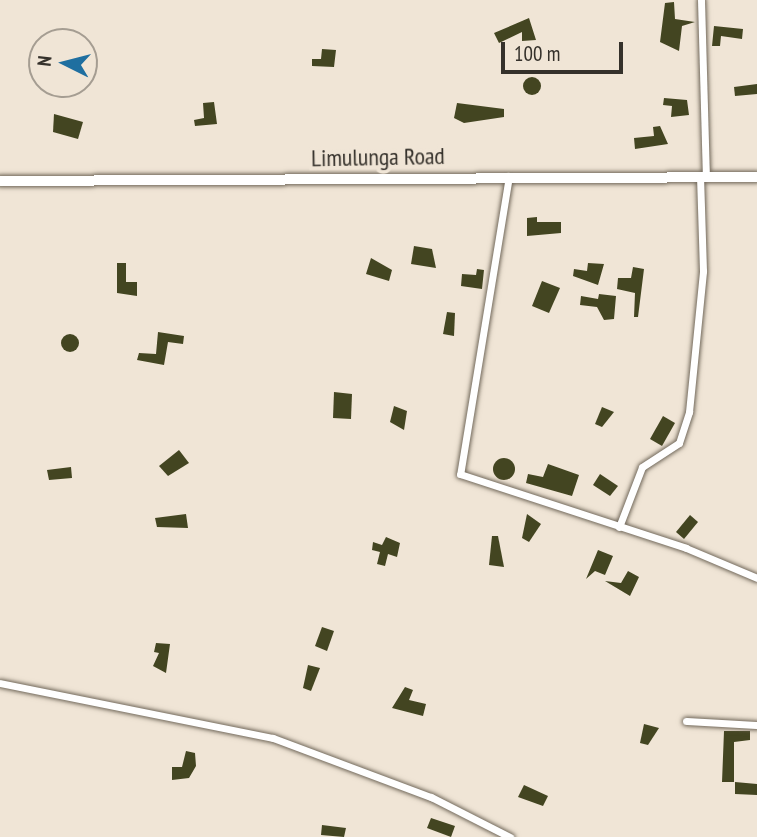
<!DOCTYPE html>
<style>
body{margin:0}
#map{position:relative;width:757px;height:837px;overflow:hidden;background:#f0e5d6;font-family:"PT Sans Narrow",sans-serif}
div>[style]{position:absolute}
.building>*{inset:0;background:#434521}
.round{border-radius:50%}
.roads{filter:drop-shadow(0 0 2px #72695b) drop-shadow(0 0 2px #72695b)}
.street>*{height:7px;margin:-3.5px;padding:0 3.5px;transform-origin:3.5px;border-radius:3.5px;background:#fff}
.secondary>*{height:10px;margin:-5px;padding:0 5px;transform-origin:5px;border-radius:5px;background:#fff}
span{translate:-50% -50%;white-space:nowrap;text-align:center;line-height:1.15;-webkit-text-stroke:7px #f0e5d6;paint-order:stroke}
.street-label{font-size:24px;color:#35312b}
.north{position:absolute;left:28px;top:28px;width:70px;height:70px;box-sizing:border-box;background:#f0e5d6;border:2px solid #a59d92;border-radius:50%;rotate:276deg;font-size:19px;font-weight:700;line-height:28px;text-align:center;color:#35312b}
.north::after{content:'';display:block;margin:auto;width:24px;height:32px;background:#1f6fa0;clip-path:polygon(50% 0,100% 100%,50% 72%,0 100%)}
.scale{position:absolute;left:501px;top:42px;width:122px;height:32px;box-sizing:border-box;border:4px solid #35312b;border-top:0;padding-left:9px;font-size:21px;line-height:24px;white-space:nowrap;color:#35312b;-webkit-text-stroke:5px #f0e5d6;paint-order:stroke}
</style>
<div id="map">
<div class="building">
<div style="clip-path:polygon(674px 2px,675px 19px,695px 22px,682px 26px,679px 51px,660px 42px,665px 3px)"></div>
<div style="clip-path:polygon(529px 18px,536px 40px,522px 41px,522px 32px,499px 43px,494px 33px)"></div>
<div style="clip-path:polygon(714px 26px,743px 29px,742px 39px,721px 36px,720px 46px,712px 46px)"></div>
<div style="clip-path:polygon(322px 49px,336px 50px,334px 67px,312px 66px,312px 59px,321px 59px)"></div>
<div class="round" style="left:523px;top:77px;width:18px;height:18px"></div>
<div style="clip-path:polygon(757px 84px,757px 94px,735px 96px,734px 87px)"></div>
<div style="clip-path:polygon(664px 98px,687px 100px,689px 115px,671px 117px,672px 106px,663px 105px)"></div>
<div style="clip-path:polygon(214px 102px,217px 124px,195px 126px,194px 120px,204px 118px,203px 103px)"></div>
<div style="clip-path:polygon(457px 103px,504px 109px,504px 117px,464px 123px,454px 118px)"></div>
<div style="clip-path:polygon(54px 114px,83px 122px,78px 139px,53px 132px)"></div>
<div style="clip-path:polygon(660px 126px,668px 144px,635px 149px,634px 138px,654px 136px,653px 127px)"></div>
<div style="clip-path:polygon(537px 217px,537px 222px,561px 222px,561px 233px,527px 236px,527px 218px)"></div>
<div style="clip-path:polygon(414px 246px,432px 249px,436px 268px,411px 264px)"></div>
<div style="clip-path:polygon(371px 258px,392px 270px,389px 281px,366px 274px)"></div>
<div style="clip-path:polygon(117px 263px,126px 263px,126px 282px,137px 282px,137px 296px,117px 293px)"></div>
<div style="clip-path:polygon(588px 263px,604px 264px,598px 285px,573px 276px,574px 269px,587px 271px)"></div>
<div style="clip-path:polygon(633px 267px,644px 269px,638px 317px,634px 317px,635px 293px,617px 289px,618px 278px,631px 278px)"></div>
<div style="clip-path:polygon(477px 269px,484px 270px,482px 289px,461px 286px,462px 274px,476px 275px)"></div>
<div style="clip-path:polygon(542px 281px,560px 288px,549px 313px,532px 306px)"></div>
<div style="clip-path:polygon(599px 294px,616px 296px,614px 319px,604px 320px,597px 307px,580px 305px,581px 296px,598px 299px)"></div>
<div style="clip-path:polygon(447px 312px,455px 313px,454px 336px,443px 334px)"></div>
<div style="clip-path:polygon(158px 332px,184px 336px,183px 344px,168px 342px,164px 365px,137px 360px,139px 353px,156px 354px)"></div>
<div class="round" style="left:61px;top:334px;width:18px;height:18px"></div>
<div style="clip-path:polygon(334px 392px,352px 394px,351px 419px,333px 418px)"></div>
<div style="clip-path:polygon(394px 406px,407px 411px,404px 430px,390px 422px)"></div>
<div style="clip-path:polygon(602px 407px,614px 412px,602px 427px,595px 424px)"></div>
<div style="clip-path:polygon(663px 416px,675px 423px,662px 446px,650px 439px)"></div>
<div style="clip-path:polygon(179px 450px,189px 463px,168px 476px,159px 466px)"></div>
<div class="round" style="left:493px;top:458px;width:22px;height:22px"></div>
<div style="clip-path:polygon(548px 464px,579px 475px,572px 496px,526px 483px,528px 474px,543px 477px)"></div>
<div style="clip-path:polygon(71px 467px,72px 478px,49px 480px,47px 470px)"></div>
<div style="clip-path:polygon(600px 474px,618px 486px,610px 496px,593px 485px)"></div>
<div style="clip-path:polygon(186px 514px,188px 528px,157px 527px,155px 518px)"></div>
<div style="clip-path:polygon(527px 514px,541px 524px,529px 542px,522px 538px)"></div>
<div style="clip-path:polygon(690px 515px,698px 522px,684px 539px,676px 532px)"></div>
<div style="clip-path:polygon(492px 536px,498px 536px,504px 567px,489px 565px)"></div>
<div style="clip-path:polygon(386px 537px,400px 543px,397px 557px,388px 554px,385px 566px,377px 564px,380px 552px,372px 550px,373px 542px,382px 545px)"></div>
<div style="clip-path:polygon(598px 550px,613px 556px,605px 575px,595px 571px,586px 579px)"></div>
<div style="clip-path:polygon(628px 571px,639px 577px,630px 596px,605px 581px,621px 583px)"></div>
<div style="clip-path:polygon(322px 627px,334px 631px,327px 651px,315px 646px)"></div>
<div style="clip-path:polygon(156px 643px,170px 644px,166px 673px,153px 666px,159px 653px,154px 652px)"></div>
<div style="clip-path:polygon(308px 665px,320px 668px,311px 691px,303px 688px)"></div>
<div style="clip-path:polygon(405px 687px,413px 690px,409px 700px,426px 704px,423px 716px,392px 708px)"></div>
<div style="clip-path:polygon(644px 724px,659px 728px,648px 745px,640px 743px)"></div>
<div style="clip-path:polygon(724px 731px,750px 731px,750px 740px,734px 742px,734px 782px,722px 782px)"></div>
<div style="clip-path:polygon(186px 751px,195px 753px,196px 766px,189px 778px,172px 780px,172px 767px,182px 767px)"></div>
<div style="clip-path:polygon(735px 782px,757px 784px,757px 795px,735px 794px)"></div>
<div style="clip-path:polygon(524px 785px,548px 796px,543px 806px,518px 797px)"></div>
<div style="clip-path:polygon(431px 818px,455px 826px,451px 837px,427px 828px)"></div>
<div style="clip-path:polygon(322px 825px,346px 828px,344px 837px,321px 835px)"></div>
</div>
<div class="roads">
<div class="street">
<div style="left:701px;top:0;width:177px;rotate:88.4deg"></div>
<div style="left:509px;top:176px;width:302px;rotate:99.3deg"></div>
<div style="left:460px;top:474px;width:238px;rotate:18.1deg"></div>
<div style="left:686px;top:548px;width:77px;rotate:22.9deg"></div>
<div style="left:619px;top:527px;width:64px;rotate:-69deg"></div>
<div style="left:642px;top:467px;width:44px;rotate:-33deg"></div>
<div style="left:679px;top:443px;width:33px;rotate:-72deg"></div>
<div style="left:689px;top:412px;width:142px;rotate:-84.3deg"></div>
<div style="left:703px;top:271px;width:93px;rotate:-91.8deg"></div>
<div style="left:0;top:683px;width:278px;rotate:11.4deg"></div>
<div style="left:273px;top:738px;width:169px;rotate:20.5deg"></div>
<div style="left:431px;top:797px;width:89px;rotate:26.9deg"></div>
<div style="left:686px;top:721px;width:71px;rotate:3.2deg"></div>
</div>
<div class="secondary">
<div style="left:0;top:181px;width:757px;rotate:-0.3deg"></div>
</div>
</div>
<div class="street-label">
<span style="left:378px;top:157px;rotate:-1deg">Limulunga Road</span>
</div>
<div class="north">N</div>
<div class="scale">100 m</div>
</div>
